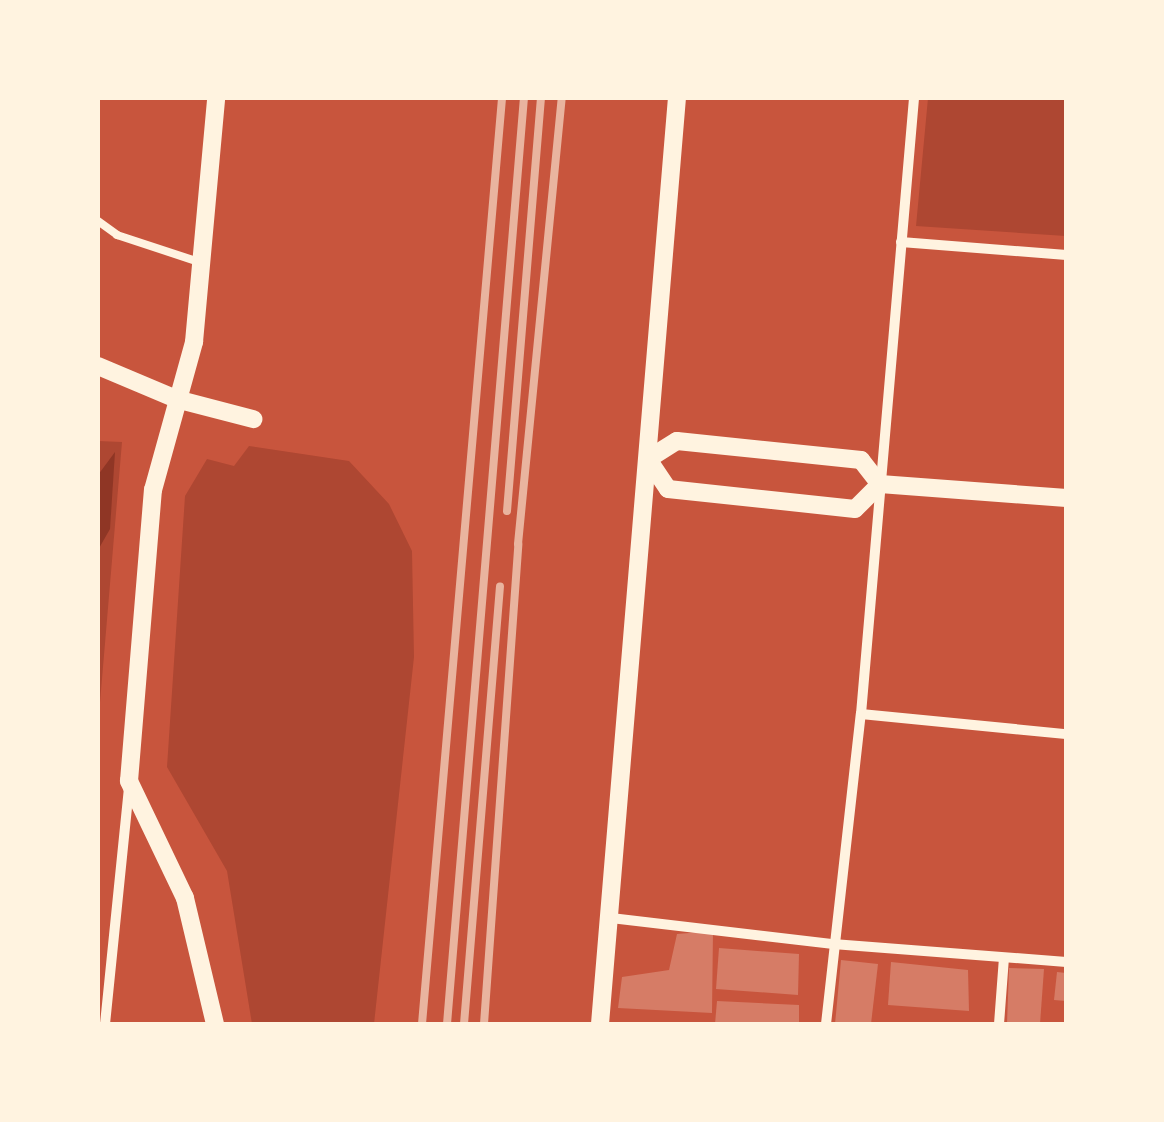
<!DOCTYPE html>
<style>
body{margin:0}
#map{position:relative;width:1164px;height:1122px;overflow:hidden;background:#c8553d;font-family:"Varela Round",sans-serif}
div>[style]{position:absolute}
.green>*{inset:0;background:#ae4732}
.water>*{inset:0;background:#8f3625}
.building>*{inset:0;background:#d67c66}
.service>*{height:8px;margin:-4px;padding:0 4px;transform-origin:4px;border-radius:4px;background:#fff3e0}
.minor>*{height:10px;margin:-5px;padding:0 5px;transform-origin:5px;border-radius:5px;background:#fff3e0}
.tertiary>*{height:18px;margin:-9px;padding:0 9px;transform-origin:9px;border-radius:9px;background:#fff3e0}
.rail>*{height:8px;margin:-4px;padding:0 4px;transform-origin:4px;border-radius:4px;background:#e9b49f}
span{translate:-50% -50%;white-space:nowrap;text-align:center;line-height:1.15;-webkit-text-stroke:8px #fff3e0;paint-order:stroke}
.frame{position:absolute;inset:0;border:100px solid #fff3e0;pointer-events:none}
</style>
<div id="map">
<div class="green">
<div style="clip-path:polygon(928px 98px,1066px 98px,1066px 236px,916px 226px)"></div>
<div style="clip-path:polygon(98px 441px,122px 442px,98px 726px)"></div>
<div style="clip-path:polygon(249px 446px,349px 461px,389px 504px,412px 551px,414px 657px,374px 1024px,252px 1024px,227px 871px,167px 767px,185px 496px,207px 459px,234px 466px)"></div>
</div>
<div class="water">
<div style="clip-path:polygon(115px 452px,110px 529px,98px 550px,98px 475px)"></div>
</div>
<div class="building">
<div style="clip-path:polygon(713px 931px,712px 1013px,618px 1008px,622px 977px,669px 970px,677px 934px)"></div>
<div style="clip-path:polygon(719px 948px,799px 954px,798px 995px,716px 989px)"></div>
<div style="clip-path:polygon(841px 960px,878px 964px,871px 1024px,835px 1024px)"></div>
<div style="clip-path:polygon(891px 962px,968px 970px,969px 1011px,888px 1005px)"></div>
<div style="clip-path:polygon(1009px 968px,1044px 969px,1040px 1024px,1007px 1024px)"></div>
<div style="clip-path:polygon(1057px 972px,1066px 973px,1066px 1001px,1054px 1000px)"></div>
<div style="clip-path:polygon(717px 1001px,799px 1005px,799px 1024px,715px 1024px)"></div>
</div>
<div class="service">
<div style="left:98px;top:221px;width:24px;rotate:36deg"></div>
<div style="left:117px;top:235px;width:86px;rotate:18.2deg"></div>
</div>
<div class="minor">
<div style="left:901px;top:242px;width:166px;rotate:4.5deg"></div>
<div style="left:861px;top:714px;width:206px;rotate:5.6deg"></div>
<div style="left:611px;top:918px;width:224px;rotate:6.7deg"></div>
<div style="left:833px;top:944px;width:234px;rotate:4.4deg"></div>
<div style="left:105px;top:1024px;width:238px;rotate:-84.2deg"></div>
<div style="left:826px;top:1024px;width:312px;rotate:-83.6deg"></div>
<div style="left:861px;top:714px;width:618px;rotate:-85.08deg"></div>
<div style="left:999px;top:1024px;width:66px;rotate:-85.7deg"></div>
</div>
<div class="tertiary">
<div style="left:98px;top:366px;width:85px;rotate:22.9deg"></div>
<div style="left:176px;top:399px;width:80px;rotate:14.6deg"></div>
<div style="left:880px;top:484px;width:35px;rotate:135deg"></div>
<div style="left:855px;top:509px;width:188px;rotate:-173.9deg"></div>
<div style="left:668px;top:489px;width:36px;rotate:-124deg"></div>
<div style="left:648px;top:459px;width:34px;rotate:-32deg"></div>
<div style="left:677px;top:441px;width:185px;rotate:5.9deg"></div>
<div style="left:861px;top:460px;width:31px;rotate:52deg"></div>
<div style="left:880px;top:484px;width:187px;rotate:4.3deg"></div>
<div style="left:215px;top:1024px;width:130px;rotate:-103.4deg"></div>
<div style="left:185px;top:898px;width:130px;rotate:-115.6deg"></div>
<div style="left:129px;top:781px;width:292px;rotate:-85.3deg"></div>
<div style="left:153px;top:490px;width:154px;rotate:-74.5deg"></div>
<div style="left:194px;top:342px;width:245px;rotate:-84.8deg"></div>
<div style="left:600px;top:1024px;width:929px;rotate:-85.25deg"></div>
</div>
<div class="rail">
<div style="left:507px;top:511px;width:414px;rotate:-85.3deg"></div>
<div style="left:422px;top:1024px;width:929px;rotate:-85.06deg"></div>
<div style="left:447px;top:1024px;width:929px;rotate:-85.25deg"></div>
<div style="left:464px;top:1024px;width:439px;rotate:-85.3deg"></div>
<div style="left:484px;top:1024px;width:481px;rotate:-85.9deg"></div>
<div style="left:518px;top:544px;width:448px;rotate:-84.4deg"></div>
</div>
<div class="frame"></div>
</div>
